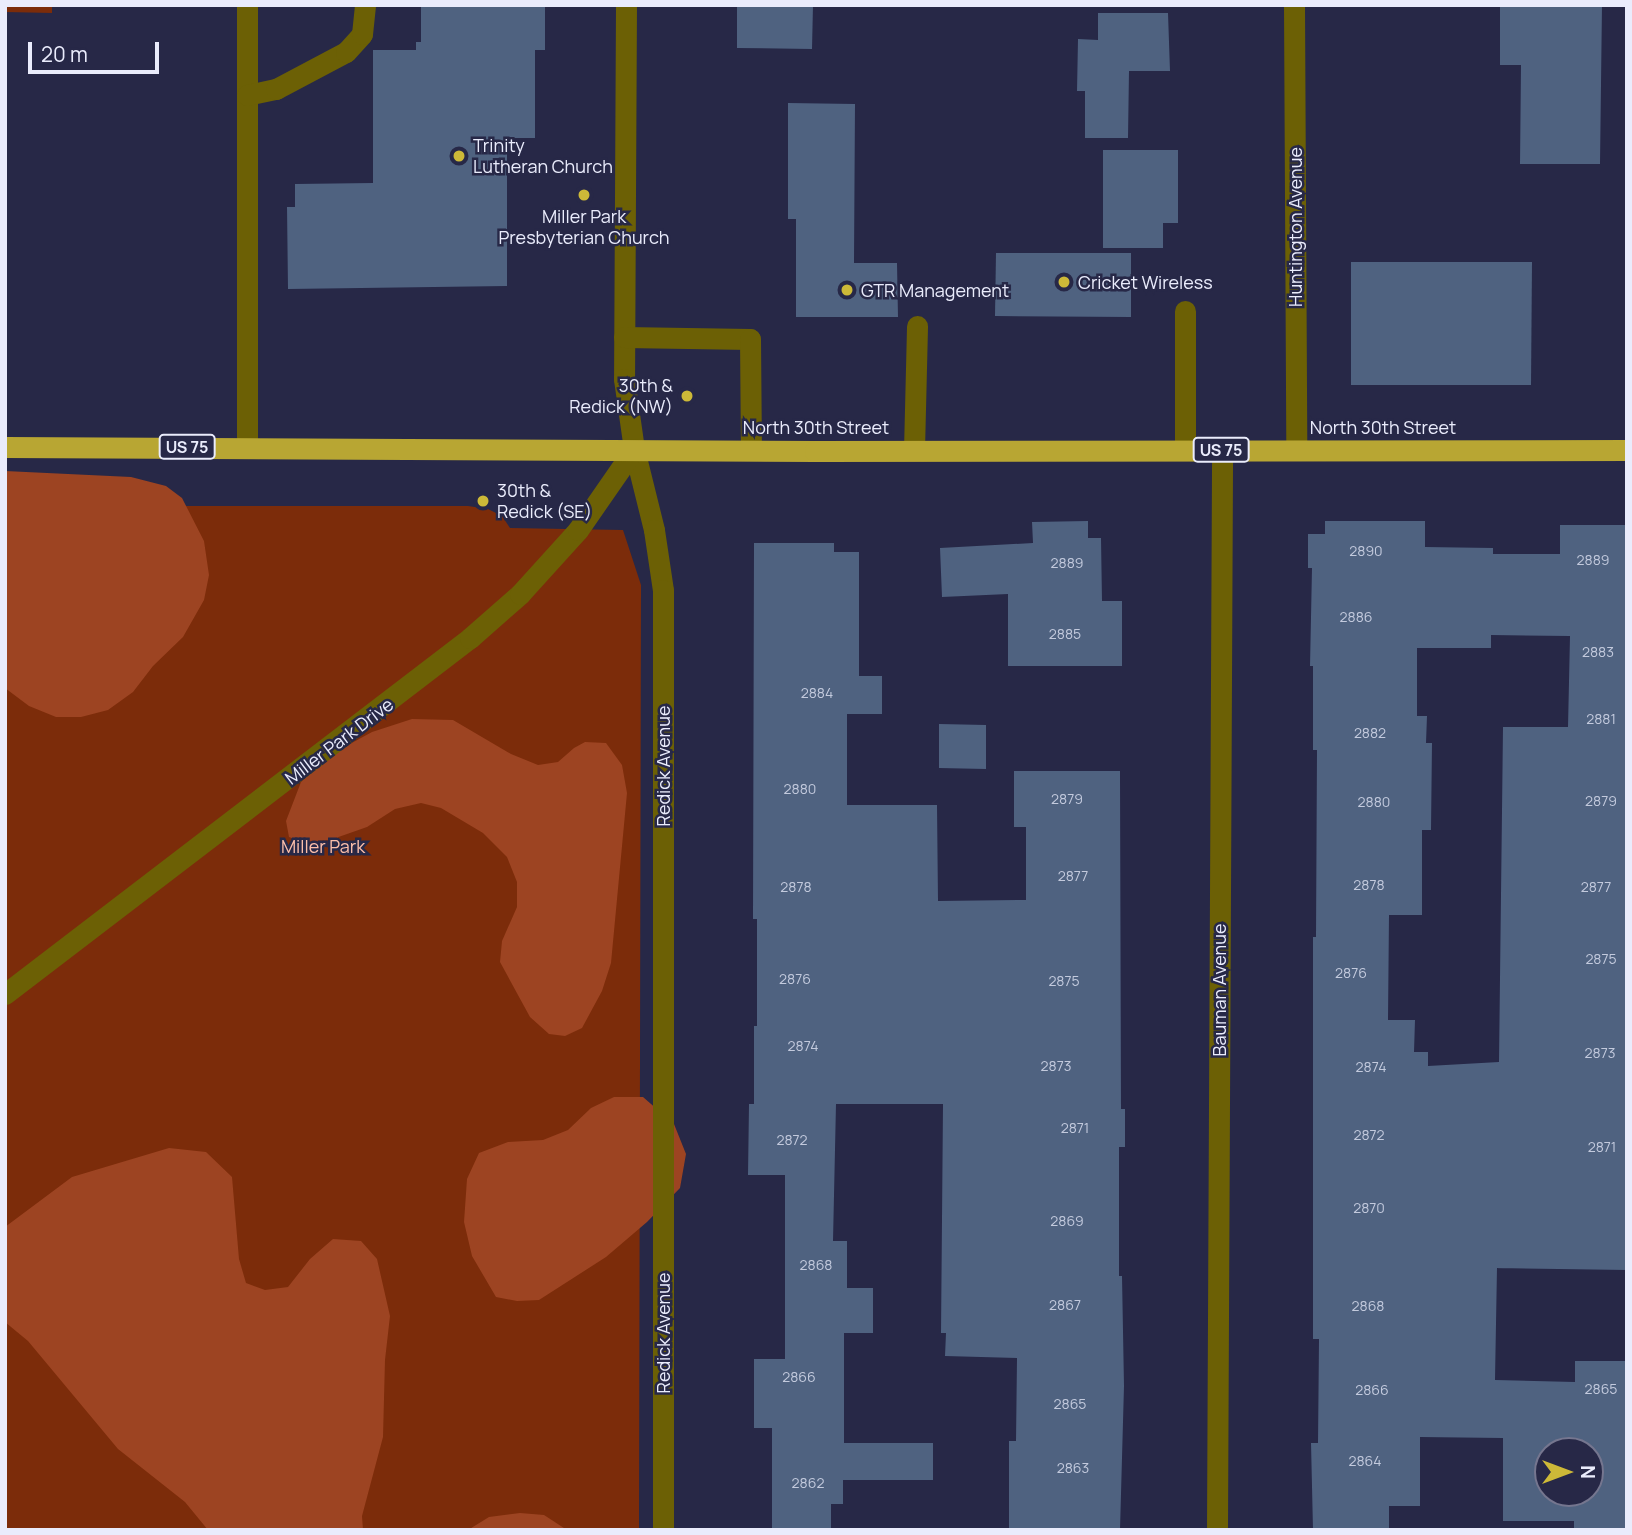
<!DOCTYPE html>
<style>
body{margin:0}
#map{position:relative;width:1632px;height:1535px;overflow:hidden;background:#272847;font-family:Manrope,sans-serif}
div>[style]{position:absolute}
.green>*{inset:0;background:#7c2c0a}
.forest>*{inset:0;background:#9d4422}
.building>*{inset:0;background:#4f6280}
.minor>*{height:21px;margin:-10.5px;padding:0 10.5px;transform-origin:10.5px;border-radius:10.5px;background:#6c6005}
.highway>*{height:21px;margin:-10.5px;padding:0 10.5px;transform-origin:10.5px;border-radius:10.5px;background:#b8a633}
.dots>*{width:19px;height:19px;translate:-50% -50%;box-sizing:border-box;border:4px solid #272847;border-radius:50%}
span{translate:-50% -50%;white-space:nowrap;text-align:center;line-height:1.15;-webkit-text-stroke:5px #272847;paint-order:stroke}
.number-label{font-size:14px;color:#c3cadd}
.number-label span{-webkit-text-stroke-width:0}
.shield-label span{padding:2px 5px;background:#272847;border:2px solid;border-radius:5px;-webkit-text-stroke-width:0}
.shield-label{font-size:16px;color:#eaecfc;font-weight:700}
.poi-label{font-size:18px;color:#eaecfc}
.left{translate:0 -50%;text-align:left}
.right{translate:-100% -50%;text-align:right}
.street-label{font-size:18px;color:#eaecfc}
.park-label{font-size:18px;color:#fcbfaa}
.frame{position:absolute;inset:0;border:7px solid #eaecfc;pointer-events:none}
.north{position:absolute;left:1534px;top:1437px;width:70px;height:70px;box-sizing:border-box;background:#272847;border:2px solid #75768f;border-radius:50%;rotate:90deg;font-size:19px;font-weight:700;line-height:28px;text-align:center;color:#eaecfc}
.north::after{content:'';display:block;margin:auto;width:24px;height:32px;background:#cdb938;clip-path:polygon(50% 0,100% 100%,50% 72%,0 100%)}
.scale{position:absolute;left:28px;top:42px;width:131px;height:32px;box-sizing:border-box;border:4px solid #eaecfc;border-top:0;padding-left:9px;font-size:21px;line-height:24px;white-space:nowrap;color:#eaecfc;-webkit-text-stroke:5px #272847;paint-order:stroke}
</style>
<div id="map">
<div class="green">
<div style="clip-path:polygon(5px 5px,52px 5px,52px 13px,5px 12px)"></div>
<div style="clip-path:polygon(5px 506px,468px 506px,488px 509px,502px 516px,510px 528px,623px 530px,641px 585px,639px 1530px,5px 1530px)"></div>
</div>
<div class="forest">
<div style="clip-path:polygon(5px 471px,131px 477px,166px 486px,182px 498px,204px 541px,209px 575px,204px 600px,183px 637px,153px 666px,133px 692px,108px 710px,81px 717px,56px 717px,29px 706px,5px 688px)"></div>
<div style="clip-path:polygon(412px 719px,453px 720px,511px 754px,538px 765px,558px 762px,574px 748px,585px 742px,606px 743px,622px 765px,627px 793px,611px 963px,602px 991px,582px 1028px,565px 1036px,549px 1034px,530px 1017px,500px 962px,502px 941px,517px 907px,517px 882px,507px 857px,483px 833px,441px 808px,421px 803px,395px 809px,367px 827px,330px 840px,303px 842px,289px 837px,286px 821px,301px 782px,326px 757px,372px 732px)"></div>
<div style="clip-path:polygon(614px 1097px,643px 1097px,674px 1124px,686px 1154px,680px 1188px,647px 1222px,606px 1257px,539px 1300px,517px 1301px,496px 1297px,472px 1256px,464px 1222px,467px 1179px,479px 1153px,508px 1142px,543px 1140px,568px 1130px,591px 1108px)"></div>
<div style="clip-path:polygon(169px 1148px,206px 1152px,232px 1177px,239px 1259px,246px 1283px,265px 1290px,288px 1287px,310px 1259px,333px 1239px,361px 1241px,377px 1259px,390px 1316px,385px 1360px,383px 1437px,362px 1516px,363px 1530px,208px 1530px,185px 1502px,118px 1449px,28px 1341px,5px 1322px,5px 1227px,72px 1177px)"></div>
<div style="clip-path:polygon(520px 1513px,544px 1515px,567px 1530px,468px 1530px,489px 1517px)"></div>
</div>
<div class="building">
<div style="clip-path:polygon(421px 5px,545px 5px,545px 50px,535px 50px,535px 138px,507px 138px,507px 286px,288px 289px,287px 207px,295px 207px,295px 184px,373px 183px,373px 50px,416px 50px,416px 42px,421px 42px)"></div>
<div style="clip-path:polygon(737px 5px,813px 5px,812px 49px,737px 48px)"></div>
<div style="clip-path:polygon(1500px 5px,1602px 5px,1600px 164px,1520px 164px,1521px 65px,1500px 65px)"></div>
<div style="clip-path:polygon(1098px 13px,1168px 13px,1170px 71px,1129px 71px,1128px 138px,1085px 138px,1085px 91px,1077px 91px,1078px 39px,1098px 40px)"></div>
<div style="clip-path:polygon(788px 103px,855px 104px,854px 263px,897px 263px,898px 317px,796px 317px,796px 219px,788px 219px)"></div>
<div style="clip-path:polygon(1103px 150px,1178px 150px,1178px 223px,1163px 223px,1163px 248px,1103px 248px)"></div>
<div style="clip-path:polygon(996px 253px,1131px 253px,1131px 317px,995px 316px)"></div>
<div style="clip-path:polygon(1351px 262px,1532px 262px,1531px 385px,1351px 385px)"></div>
<div style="clip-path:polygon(1088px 521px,1088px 538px,1101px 538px,1102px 601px,1122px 601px,1122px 666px,1008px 666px,1008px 594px,942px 597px,940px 548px,1033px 543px,1032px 522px)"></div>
<div style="clip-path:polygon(evenodd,1325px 521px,1425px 521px,1425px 547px,1493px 548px,1493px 554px,1560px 554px,1560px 525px,1627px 525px,1627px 1270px,1497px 1268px,1495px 1380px,1575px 1382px,1575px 1361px,1627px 1361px,1627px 1530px,1574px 1530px,1574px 1521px,1503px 1521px,1503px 1438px,1420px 1437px,1420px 1506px,1389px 1506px,1389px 1530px,1313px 1530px,1311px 1443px,1318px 1443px,1319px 1339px,1313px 1339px,1313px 937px,1316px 937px,1317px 750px,1313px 750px,1313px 666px,1310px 666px,1312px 568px,1308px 568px,1308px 534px,1325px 534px,1325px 521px,1491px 635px,1570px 636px,1568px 727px,1503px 727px,1499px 1062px,1428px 1066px,1428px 1052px,1414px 1052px,1415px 1020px,1388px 1020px,1389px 915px,1422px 915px,1422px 830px,1431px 830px,1432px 743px,1426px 743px,1427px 716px,1417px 716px,1417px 648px,1491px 648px,1491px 635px,1325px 521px,1548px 1451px,1590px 1451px,1590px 1493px,1548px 1493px,1548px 1451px)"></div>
<div style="clip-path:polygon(754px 543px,834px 543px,834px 552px,859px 552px,859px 676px,882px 676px,882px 714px,847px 714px,847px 805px,937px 805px,938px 901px,1026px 900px,1026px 827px,1014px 827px,1014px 771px,1120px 771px,1121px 1109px,1125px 1109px,1125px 1147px,1119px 1147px,1119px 1276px,1122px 1276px,1124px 1386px,1120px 1530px,1009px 1530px,1009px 1441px,1016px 1441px,1017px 1358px,945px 1356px,946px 1333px,941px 1333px,943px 1104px,836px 1104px,833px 1241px,847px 1241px,847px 1288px,873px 1288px,873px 1333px,844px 1333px,844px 1443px,933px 1443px,933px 1480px,843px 1480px,843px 1504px,831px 1504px,831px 1529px,772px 1529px,772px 1428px,754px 1428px,754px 1359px,785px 1359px,785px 1175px,748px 1175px,749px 1104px,754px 1104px,754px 1026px,757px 1026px,757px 919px,753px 919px)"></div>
<div style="clip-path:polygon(939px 724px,986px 725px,986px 769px,939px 768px)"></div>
</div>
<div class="minor">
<div style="left:247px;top:5px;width:442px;rotate:90deg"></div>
<div style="left:626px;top:5px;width:374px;rotate:90.3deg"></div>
<div style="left:624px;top:379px;width:71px;rotate:81.9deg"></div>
<div style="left:634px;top:449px;width:83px;rotate:76.1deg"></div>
<div style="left:654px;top:530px;width:61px;rotate:81.5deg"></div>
<div style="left:663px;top:590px;width:940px;rotate:90deg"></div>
<div style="left:1294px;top:5px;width:444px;rotate:89.7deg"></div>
<div style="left:247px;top:95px;width:30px;rotate:-12deg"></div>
<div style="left:276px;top:89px;width:79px;rotate:-27.9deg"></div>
<div style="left:346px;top:52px;width:24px;rotate:-48deg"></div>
<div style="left:362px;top:34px;width:29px;rotate:-84deg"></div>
<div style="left:1185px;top:311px;width:139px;rotate:90deg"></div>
<div style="left:624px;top:337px;width:126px;rotate:0.9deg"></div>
<div style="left:750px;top:339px;width:111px;rotate:89.5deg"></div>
<div style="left:914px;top:450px;width:124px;rotate:-88.6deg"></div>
<div style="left:5px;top:994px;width:586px;rotate:-37.44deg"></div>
<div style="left:470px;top:638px;width:67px;rotate:-41.3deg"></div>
<div style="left:520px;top:594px;width:86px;rotate:-47.8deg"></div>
<div style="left:578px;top:530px;width:98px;rotate:-55.3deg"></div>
<div style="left:1217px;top:1530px;width:1080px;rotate:-89.73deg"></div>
</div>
<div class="highway">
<div style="left:5px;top:447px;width:810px;rotate:0.28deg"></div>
<div style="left:815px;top:451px;width:812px;rotate:-0.07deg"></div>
</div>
<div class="dots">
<div style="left:459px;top:156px;background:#cdb938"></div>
<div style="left:584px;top:195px;background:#cdb938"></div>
<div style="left:1064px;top:282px;background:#cdb938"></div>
<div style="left:847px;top:290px;background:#cdb938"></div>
<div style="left:687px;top:396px;background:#cdb938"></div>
<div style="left:483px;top:501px;background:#cdb938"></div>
</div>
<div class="number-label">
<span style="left:1366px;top:551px">2890</span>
<span style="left:1593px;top:560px">2889</span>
<span style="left:1067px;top:563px">2889</span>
<span style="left:1356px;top:617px">2886</span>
<span style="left:1065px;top:634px">2885</span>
<span style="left:1598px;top:652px">2883</span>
<span style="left:817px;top:693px">2884</span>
<span style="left:1601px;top:719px">2881</span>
<span style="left:1370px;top:733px">2882</span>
<span style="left:800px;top:789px">2880</span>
<span style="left:1067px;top:799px">2879</span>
<span style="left:1601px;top:801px">2879</span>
<span style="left:1374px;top:802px">2880</span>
<span style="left:1073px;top:876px">2877</span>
<span style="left:1369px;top:885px">2878</span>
<span style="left:796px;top:887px">2878</span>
<span style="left:1596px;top:887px">2877</span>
<span style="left:1601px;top:959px">2875</span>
<span style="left:1351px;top:973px">2876</span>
<span style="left:795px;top:979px">2876</span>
<span style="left:1064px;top:981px">2875</span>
<span style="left:803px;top:1046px">2874</span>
<span style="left:1600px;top:1053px">2873</span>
<span style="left:1056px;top:1066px">2873</span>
<span style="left:1371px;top:1067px">2874</span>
<span style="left:1075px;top:1128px">2871</span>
<span style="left:1369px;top:1135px">2872</span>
<span style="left:792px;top:1140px">2872</span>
<span style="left:1602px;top:1147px">2871</span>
<span style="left:1369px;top:1208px">2870</span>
<span style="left:1067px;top:1221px">2869</span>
<span style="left:816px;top:1265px">2868</span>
<span style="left:1065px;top:1305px">2867</span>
<span style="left:1368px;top:1306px">2868</span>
<span style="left:799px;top:1377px">2866</span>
<span style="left:1601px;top:1389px">2865</span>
<span style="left:1372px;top:1390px">2866</span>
<span style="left:1070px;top:1404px">2865</span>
<span style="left:1365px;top:1461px">2864</span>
<span style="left:1073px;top:1468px">2863</span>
<span style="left:808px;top:1483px">2862</span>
</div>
<div class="shield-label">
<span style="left:187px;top:447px">US 75</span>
<span style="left:1221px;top:450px">US 75</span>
</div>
<div class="poi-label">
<span class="left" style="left:473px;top:156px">Trinity<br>Lutheran Church</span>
<span style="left:584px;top:227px">Miller Park<br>Presbyterian Church</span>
<span class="left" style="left:1078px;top:282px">Cricket Wireless</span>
<span class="left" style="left:861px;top:290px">GTR Management</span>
<span class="right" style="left:673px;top:396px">30th &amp;<br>Redick (NW)</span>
<span class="left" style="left:497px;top:501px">30th &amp;<br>Redick (SE)</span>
</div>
<div class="street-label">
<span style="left:1295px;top:227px;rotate:-90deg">Huntington Avenue</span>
<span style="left:816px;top:427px">North 30th Street</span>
<span style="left:1383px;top:427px">North 30th Street</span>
<span style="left:339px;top:741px;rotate:-37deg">Miller Park Drive</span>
<span style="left:663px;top:766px;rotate:-90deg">Redick Avenue</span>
<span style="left:1219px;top:990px;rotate:-90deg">Bauman Avenue</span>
<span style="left:663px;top:1333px;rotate:-90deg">Redick Avenue</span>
</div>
<div class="park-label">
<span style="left:323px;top:846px">Miller Park</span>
</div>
<div class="frame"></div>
<div class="north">N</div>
<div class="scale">20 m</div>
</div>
